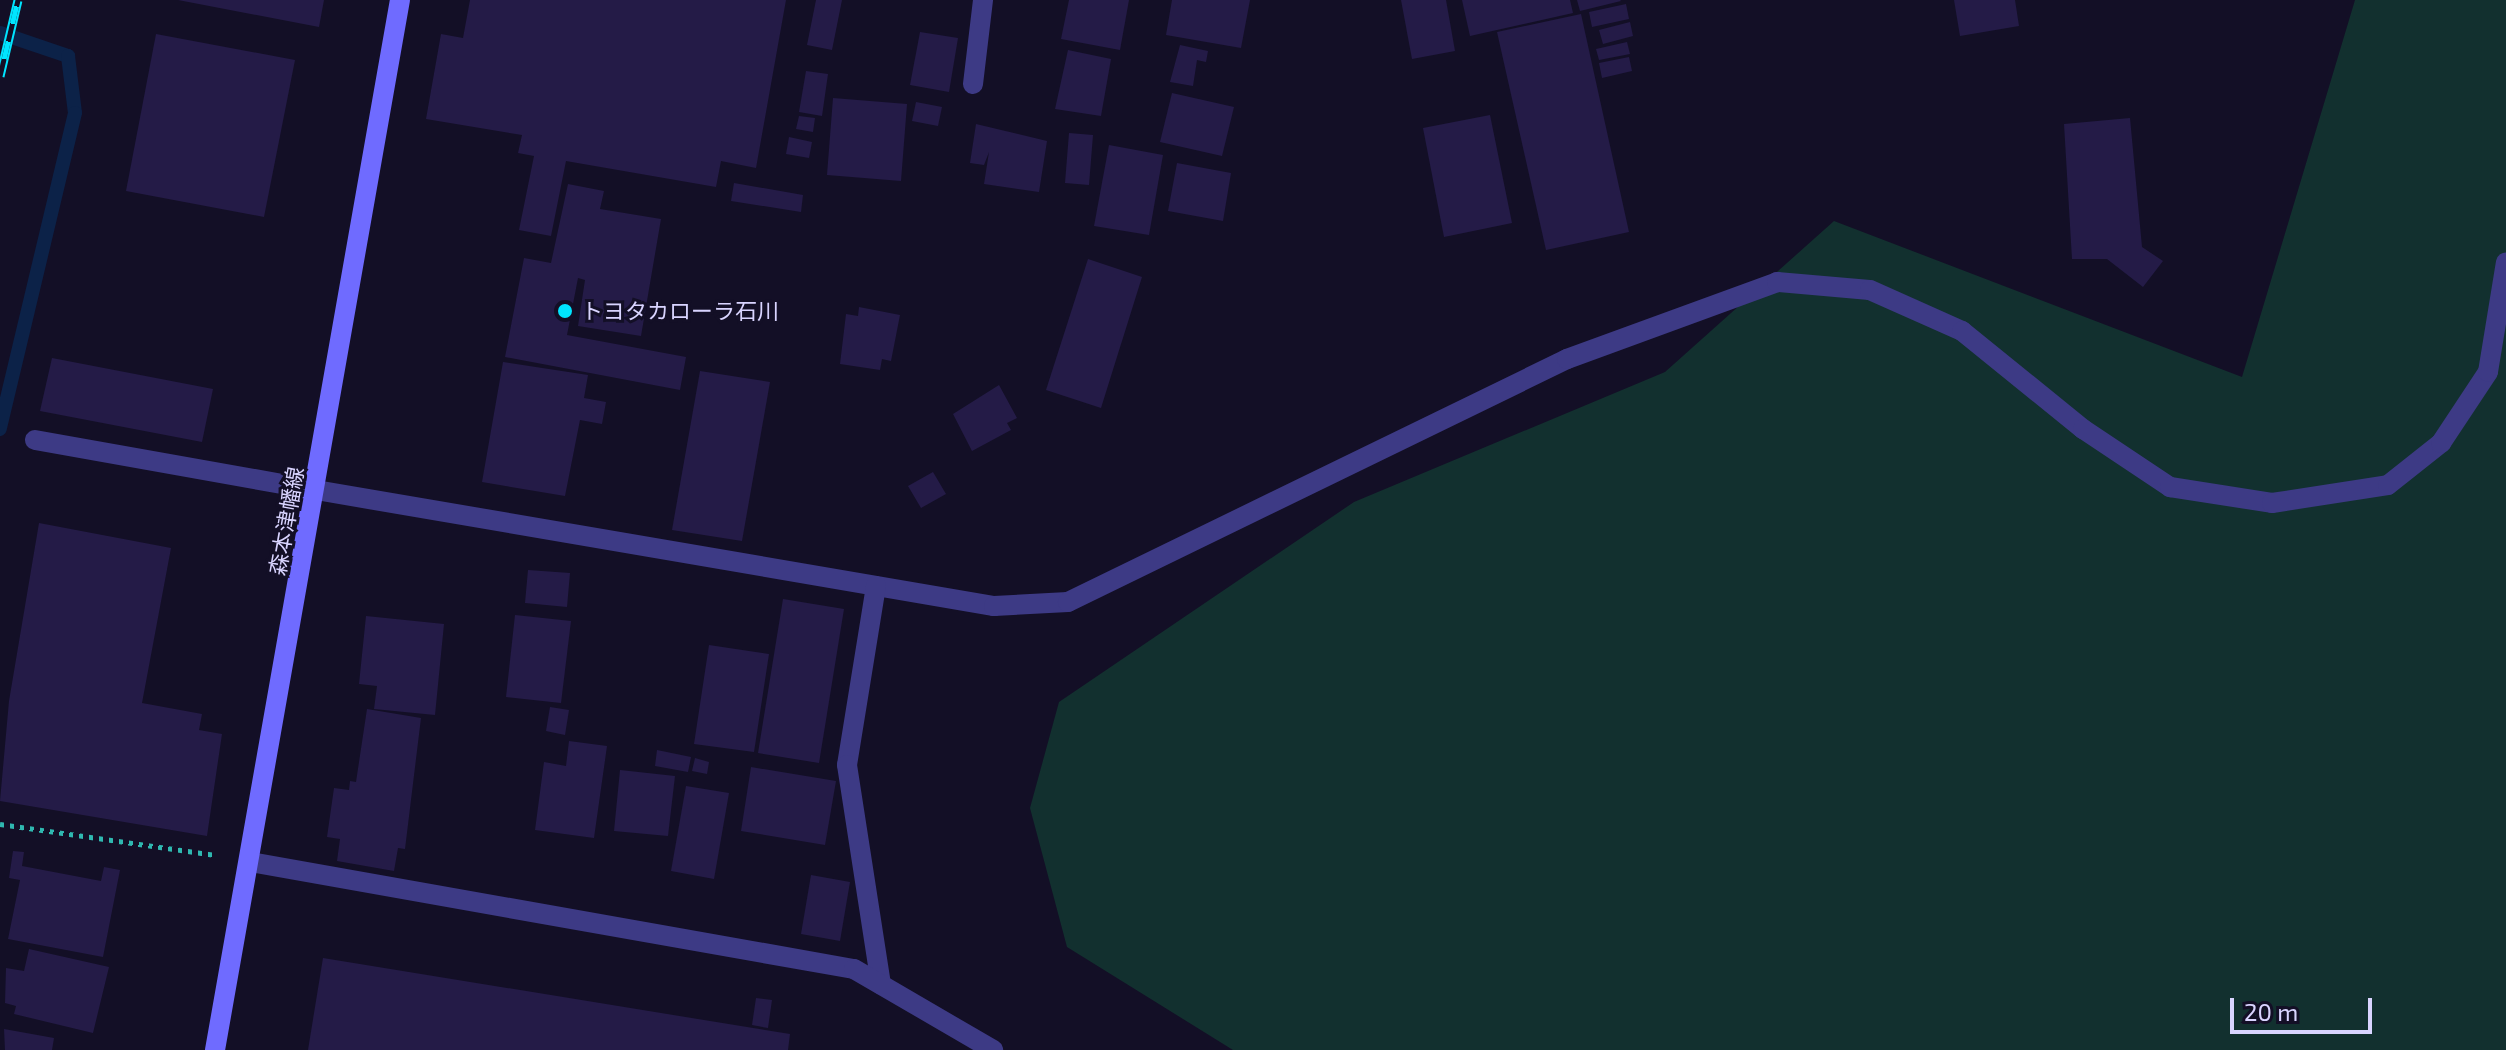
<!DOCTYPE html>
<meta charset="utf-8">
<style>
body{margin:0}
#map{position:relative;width:2506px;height:1050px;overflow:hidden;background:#130f26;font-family:"Exo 2","Noto Sans JP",sans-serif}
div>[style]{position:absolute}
.green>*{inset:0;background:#12302f}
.stream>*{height:14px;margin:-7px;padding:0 7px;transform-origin:7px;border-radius:7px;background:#0c2248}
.building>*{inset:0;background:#241b47}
.path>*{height:5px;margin-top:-2.5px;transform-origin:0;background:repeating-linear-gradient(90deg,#2fb8b0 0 4px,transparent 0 10px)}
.service>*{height:20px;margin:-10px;padding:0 10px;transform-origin:10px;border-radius:10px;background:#3d3a85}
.minor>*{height:20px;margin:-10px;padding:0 10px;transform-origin:10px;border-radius:10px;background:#3d3a85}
.secondary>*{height:20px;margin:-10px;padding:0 10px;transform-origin:10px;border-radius:10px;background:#6f6bff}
.rail>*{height:9px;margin-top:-4.5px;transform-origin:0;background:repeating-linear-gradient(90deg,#130f26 0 18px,#00e5ff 0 36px);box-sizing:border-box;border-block:2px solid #00e5ff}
.dots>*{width:22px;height:22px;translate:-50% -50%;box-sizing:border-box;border:4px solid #130f26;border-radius:50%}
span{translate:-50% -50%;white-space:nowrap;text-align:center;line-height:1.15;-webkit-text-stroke:6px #130f26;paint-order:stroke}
.poi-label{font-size:22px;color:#d9d4ff}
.left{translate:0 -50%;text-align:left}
.street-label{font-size:22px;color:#d9d4ff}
.scale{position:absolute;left:2230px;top:998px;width:142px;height:36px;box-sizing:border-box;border:4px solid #d9d4ff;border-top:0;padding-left:10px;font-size:24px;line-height:28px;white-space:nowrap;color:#d9d4ff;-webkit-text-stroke:6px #130f26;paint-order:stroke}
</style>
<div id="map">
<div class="green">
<div style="clip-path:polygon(2355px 0,2506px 0,2506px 1050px,1233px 1050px,1067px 947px,1030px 808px,1059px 702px,1354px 502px,1665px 372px,1834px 221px,2242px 377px)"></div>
</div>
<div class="stream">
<div style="left:0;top:33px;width:72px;rotate:18.7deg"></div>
<div style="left:68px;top:56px;width:57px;rotate:83deg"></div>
<div style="left:75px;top:113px;width:325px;rotate:103.4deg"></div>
</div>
<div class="building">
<div style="clip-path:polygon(178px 0,324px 0,319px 27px)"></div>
<div style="clip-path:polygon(470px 0,786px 0,756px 168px,721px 161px,716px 187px,566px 161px,551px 236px,519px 230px,534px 156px,518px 153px,522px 135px,426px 119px,441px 34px,463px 38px)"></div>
<div style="clip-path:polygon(816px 0,842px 0,832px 50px,807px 45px)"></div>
<div style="clip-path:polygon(1069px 0,1129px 0,1120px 50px,1061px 39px)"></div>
<div style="clip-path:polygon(1172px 0,1250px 0,1241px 48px,1166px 35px)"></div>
<div style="clip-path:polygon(1401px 0,1446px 0,1455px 51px,1412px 59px)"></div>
<div style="clip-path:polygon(1462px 0,1570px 0,1573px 13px,1470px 36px)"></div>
<div style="clip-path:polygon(1577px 0,1620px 0,1621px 1px,1580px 11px)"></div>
<div style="clip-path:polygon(1954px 0,2015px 0,2019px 26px,1960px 36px)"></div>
<div style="clip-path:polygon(1626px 4px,1629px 19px,1592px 27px,1589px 12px)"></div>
<div style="clip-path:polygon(1581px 14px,1629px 232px,1546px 250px,1497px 32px)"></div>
<div style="clip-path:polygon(1630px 22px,1633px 36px,1603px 44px,1599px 30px)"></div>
<div style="clip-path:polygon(920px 32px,958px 38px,949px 92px,910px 85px)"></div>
<div style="clip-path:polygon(156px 34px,295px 60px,264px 217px,126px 191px)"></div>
<div style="clip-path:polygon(1627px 42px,1630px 54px,1599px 60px,1596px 49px)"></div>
<div style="clip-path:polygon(1180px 45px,1208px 51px,1206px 62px,1197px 60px,1193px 86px,1170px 82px)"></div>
<div style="clip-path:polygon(1068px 50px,1111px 59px,1101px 116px,1055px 109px)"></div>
<div style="clip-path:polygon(1629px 57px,1632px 71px,1602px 78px,1599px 63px)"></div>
<div style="clip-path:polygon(806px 71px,828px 74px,822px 116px,799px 112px)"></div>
<div style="clip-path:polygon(1172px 93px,1234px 107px,1222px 156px,1160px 142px)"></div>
<div style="clip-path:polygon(833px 98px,907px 104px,901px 181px,827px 175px)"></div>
<div style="clip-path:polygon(916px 102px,942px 107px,938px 126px,912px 121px)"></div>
<div style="clip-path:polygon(1490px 115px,1512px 223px,1444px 237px,1423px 128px)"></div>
<div style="clip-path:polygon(799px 116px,815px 118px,813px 132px,796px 129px)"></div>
<div style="clip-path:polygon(2130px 118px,2142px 247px,2163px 261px,2143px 287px,2107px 259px,2072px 259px,2064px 124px)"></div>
<div style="clip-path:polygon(976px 124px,1047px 141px,1039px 192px,984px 184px,989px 152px,984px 165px,970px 163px)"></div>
<div style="clip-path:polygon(1069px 133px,1093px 135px,1089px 185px,1065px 183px)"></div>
<div style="clip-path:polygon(789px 137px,812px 142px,809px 158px,786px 154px)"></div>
<div style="clip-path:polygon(1109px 145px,1163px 155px,1149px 235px,1094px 226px)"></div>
<div style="clip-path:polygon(1177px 163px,1231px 173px,1223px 221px,1168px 211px)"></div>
<div style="clip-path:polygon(734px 183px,803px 195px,801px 212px,731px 201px)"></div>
<div style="clip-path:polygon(568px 184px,604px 191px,600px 209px,661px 219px,641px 336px,578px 326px,585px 280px,578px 278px,567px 335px,686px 357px,680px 390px,505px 357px,524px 258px,551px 263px)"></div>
<div style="clip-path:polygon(1088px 259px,1142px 277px,1101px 408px,1046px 390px)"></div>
<div style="clip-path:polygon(859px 307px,900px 315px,891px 361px,882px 359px,880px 370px,840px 364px,846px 314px,858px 316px)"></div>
<div style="clip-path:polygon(52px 358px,213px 389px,202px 442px,40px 411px)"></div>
<div style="clip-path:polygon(503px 362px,588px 375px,584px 398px,606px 402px,602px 424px,580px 420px,565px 496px,482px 482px)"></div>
<div style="clip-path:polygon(700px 371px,770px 382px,742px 541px,672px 530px)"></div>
<div style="clip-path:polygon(999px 385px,1017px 418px,1007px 423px,1011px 430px,972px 451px,953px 414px)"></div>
<div style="clip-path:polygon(933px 472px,946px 494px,921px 508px,908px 486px)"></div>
<div style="clip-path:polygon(39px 523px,171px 548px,142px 703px,202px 714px,199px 730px,222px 734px,207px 836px,0 801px,9px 701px)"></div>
<div style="clip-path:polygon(528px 570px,570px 573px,567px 607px,525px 603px)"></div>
<div style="clip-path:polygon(783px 599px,844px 609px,819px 763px,758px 753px)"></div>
<div style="clip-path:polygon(515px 615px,571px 621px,561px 703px,506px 697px)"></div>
<div style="clip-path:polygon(366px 616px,444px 624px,435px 715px,374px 709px,377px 686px,359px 684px)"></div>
<div style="clip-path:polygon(709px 645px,769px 654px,754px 752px,694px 744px)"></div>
<div style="clip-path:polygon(550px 707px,569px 710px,565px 735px,546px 731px)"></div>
<div style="clip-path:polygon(367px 709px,421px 718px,405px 849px,398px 848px,394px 871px,337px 861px,340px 839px,327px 837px,334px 788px,349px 790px,350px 781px,356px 782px)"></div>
<div style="clip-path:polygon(569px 741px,607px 746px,594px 838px,535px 830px,544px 762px,566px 766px)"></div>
<div style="clip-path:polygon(657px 750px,691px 757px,688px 772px,655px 766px)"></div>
<div style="clip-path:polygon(695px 758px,709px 762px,707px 774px,692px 771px)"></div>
<div style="clip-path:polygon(751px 767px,836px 781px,825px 845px,741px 831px)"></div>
<div style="clip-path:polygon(620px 770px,675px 776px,668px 836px,614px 831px)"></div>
<div style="clip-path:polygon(686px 786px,729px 793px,714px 879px,671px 871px)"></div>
<div style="clip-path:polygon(13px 851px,24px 852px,22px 866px,101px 881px,104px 867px,120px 870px,103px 957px,8px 939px,20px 880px,9px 878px)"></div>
<div style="clip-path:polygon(811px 875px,850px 882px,840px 941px,801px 934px)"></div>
<div style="clip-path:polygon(29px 949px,109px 967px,93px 1033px,14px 1014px,16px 1006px,5px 1003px,6px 968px,24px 971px)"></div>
<div style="clip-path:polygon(323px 958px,790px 1034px,788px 1050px,308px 1050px)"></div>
<div style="clip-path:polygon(756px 998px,772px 1000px,768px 1028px,752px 1025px)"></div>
<div style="clip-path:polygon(4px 1029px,54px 1038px,52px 1050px,5px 1050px)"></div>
</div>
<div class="path">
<div style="left:0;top:824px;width:216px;rotate:8.2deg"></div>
</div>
<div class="service">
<div style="left:316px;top:490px;width:688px;rotate:9.71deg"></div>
<div style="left:994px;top:606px;width:74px;rotate:-3.1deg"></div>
<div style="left:1068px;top:602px;width:555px;rotate:-25.96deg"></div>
<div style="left:1567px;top:359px;width:224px;rotate:-20.1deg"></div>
<div style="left:1777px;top:282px;width:93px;rotate:4.9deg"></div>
<div style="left:1870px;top:290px;width:101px;rotate:24deg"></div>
<div style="left:1962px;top:331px;width:156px;rotate:39deg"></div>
<div style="left:2083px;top:429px;width:105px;rotate:33.7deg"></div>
<div style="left:2170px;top:487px;width:103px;rotate:8.9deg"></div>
<div style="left:2272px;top:503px;width:117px;rotate:-8.8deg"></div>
<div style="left:2388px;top:485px;width:68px;rotate:-38.4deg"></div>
<div style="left:2441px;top:443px;width:85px;rotate:-56.5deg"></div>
<div style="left:2488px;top:372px;width:111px;rotate:-80.7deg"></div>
</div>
<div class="minor">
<div style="left:973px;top:84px;width:85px;rotate:-83.2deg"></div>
<div style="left:35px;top:440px;width:285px;rotate:10.1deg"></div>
<div style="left:876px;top:586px;width:181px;rotate:99.2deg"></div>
<div style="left:847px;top:765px;width:222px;rotate:81.2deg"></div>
<div style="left:250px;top:862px;width:613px;rotate:10.05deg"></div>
<div style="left:854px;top:969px;width:161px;rotate:30.2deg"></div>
</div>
<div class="secondary">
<div style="left:215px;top:1050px;width:1066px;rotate:-80.01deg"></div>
</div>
<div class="rail">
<div style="left:0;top:76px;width:78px;rotate:-76.7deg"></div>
</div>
<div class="dots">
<div style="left:565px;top:311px;background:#00e5ff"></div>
</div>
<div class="poi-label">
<span class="left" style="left:581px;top:311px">トヨタカローラ石川</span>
</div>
<div class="street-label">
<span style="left:286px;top:521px;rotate:-80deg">森本津幡線</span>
</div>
<div class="scale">20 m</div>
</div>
